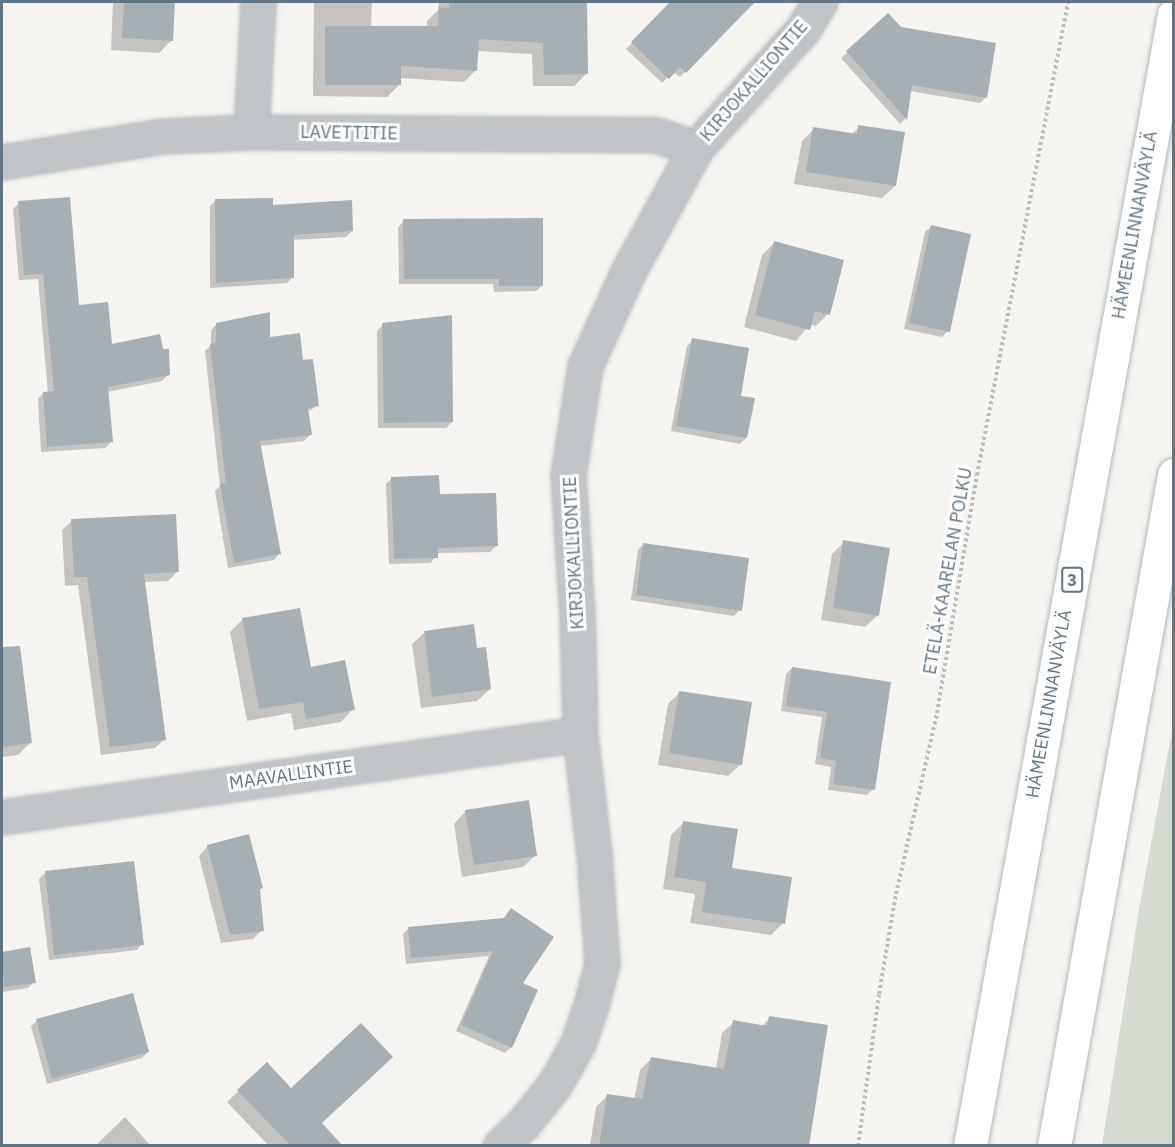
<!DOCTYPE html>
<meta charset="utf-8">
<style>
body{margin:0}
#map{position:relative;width:1175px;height:1147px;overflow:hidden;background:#f5f4f0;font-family:"IBM Plex Sans",sans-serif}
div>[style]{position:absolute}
.green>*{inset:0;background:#d6dbd1}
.shadow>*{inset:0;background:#0003}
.building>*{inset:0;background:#a6afb4}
.path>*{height:4px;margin-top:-2px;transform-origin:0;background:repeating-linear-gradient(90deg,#bbbdbf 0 3px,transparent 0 6px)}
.roads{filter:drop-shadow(0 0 2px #b4b7ba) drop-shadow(0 0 2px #b4b7ba)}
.minor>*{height:33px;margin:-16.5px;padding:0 16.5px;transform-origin:16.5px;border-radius:16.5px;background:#c1c5c8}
.trunk>*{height:33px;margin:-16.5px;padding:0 16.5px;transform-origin:16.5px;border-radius:16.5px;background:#fff}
span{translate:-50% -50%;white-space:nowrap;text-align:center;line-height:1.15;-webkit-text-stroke:6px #fff;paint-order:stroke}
.shield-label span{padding:2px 4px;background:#fff;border:2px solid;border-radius:4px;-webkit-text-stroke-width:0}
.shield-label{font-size:16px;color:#637582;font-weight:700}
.street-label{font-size:18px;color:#637582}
.frame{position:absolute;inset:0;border:3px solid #637582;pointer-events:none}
</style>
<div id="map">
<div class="green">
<div style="clip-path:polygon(1173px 725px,1173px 1145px,1102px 1145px,1139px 909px)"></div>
</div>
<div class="shadow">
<div style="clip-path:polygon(113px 2px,173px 2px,171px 41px,159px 53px,111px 50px)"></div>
<div style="clip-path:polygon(314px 2px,372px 2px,371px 27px,427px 28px,427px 21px,438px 10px,439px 2px,585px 2px,586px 74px,574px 86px,533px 86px,532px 54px,477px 51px,476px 70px,464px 82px,399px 78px,399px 85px,387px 97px,313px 96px)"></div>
<div style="clip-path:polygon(672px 2px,753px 2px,680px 77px,673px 72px,662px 83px,626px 49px)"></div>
<div style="clip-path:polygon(888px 15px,900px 29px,986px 97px,980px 103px,910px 91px,905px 119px,900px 124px,841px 58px)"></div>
<div style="clip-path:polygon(859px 127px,895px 186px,882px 198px,794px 184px,802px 141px,814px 129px,851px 135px)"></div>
<div style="clip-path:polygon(216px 200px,271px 206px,352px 231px,346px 237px,292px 240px,293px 277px,287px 283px,210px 288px,210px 206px)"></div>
<div style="clip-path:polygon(19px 203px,78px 307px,111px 346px,168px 375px,162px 381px,107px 392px,111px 442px,105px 448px,41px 452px,38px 399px,43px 393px,48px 393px,38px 279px,19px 280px,13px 209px)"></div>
<div style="clip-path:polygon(404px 221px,542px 286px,536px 291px,494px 292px,493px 284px,399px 284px,398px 227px)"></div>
<div style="clip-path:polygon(931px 227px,948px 331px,942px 337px,904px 329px,925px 232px)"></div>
<div style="clip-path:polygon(774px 243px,828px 314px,816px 326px,810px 324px,796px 341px,744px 327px,762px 255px)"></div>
<div style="clip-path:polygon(217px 324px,268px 338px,302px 362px,317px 406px,307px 412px,310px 435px,304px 441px,260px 446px,279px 554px,274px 560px,228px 568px,215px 491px,220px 486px,205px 351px,211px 345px,211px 330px)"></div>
<div style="clip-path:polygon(383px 325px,452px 422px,446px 428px,378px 428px,377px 331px)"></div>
<div style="clip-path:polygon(693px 340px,739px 397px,746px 438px,740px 444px,671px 431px,687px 346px)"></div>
<div style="clip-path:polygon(392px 478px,438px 496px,496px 546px,490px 552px,437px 553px,431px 563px,389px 564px,386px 484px)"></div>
<div style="clip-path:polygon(72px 521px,177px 572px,168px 581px,143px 582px,165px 739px,155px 748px,101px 755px,78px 585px,65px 586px,62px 530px)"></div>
<div style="clip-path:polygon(844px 542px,878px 615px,865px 627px,821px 620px,832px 554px)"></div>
<div style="clip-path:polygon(644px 544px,740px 610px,734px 616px,631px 600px,638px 550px)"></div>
<div style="clip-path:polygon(242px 620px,310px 669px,353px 709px,341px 722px,294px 730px,291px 713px,247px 721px,230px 632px)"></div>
<div style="clip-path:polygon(425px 632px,476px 650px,490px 689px,477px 701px,421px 708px,412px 644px)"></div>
<div style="clip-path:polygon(792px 668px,889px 683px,873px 789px,867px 795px,828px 790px,831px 767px,815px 764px,822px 717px,781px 711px,786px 674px)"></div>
<div style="clip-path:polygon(22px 674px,30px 743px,18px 755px,2px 757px,2px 676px)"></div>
<div style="clip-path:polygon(680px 692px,741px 764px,728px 776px,658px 765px,668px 704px)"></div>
<div style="clip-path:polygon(466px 811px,536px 855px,523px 867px,462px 877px,454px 824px)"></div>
<div style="clip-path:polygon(683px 823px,783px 923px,771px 935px,690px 923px,695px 894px,663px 889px,671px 835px)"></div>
<div style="clip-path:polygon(208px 846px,262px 888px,258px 891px,262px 930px,253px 939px,221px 943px,199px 856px)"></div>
<div style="clip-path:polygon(45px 873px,142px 944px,137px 950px,49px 960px,39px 879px)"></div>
<div style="clip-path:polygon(511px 909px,521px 984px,511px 1047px,505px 1053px,456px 1031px,489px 956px,406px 964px,403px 934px,409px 928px,502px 920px)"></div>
<div style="clip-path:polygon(29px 949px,34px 982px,28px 988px,2px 992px,2px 954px)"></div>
<div style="clip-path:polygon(770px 1018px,807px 1146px,590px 1146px,596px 1107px,607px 1096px,634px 1100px,640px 1070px,652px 1058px,716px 1069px,722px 1033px,734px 1022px,761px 1027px)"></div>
<div style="clip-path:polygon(37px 1021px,148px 1052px,142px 1058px,47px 1084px,31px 1026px)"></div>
<div style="clip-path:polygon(267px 1064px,341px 1146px,269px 1146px,227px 1102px)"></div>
<div style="clip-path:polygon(125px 1117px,151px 1146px,95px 1146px)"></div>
</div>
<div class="building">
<div style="clip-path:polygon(124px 2px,175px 2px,173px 41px,122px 38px)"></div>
<div style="clip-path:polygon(449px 2px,587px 2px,588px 74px,544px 75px,543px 43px,479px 39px,477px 71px,401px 66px,401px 85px,325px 85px,325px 26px,438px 26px,439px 7px,449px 8px)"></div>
<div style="clip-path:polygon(670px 2px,755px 2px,686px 73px,680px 67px,669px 79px,631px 42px)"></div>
<div style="clip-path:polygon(888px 13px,901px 27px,996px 43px,987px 98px,912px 85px,907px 120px,846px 51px)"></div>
<div style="clip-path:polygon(858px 125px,905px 132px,896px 186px,806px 172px,813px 127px,857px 134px)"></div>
<div style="clip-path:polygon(70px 197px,79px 305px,108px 302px,112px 344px,160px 334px,163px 349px,169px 349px,170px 375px,108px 387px,113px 442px,47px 447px,43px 392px,54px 391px,43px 274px,24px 275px,18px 201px)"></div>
<div style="clip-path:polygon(273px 198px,273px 205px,352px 200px,353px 231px,294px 235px,294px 278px,216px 283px,215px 199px)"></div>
<div style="clip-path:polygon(543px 218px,543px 286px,499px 286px,499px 279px,404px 279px,403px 219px)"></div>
<div style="clip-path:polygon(931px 225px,971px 234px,950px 332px,909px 323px)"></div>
<div style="clip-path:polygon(774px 241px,844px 260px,830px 315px,815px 311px,810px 330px,755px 315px)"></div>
<div style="clip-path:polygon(270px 312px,270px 337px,300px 333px,303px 360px,313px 359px,319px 406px,308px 408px,312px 435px,260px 441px,281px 554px,234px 563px,220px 484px,226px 483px,210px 344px,216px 343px,216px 323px)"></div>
<div style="clip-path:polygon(452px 315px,453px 422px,384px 423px,382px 323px)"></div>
<div style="clip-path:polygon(692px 338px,749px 348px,741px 396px,755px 398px,747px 438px,676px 426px)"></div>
<div style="clip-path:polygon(439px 475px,440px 494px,496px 493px,498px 546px,438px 548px,438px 558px,394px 559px,391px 477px)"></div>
<div style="clip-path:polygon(176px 514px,179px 572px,144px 574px,166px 740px,110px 747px,87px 577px,74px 577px,71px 519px)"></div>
<div style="clip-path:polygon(843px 540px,890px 548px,879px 616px,833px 608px)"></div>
<div style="clip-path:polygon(643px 543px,749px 558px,742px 611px,636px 595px)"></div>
<div style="clip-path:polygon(300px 608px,311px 667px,345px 660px,355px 710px,306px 719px,303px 702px,259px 709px,242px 618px)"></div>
<div style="clip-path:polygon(474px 624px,477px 648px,486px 647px,491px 689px,432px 697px,424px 631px)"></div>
<div style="clip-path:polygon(20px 646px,32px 743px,2px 747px,2px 647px)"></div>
<div style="clip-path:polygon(792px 667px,891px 682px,875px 790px,833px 784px,836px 761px,820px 758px,827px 712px,786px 706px)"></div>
<div style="clip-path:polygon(679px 691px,752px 702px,742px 765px,669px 753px)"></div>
<div style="clip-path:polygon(529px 800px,537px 856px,474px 865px,465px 810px)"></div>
<div style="clip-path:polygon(683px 821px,738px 829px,732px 868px,792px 877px,785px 924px,702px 912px,706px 882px,674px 877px)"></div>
<div style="clip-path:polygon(249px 834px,263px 888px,260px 889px,264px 931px,230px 935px,207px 845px)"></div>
<div style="clip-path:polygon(134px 861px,144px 945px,54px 955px,45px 871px)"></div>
<div style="clip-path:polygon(511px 908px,554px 937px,523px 983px,538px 990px,512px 1048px,461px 1025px,493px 951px,411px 958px,408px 927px,504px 918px)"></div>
<div style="clip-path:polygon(30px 947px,36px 983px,4px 987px,2px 952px)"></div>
<div style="clip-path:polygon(133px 993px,149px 1052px,52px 1079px,36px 1019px)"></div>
<div style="clip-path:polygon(769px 1016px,828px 1025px,809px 1146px,599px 1146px,607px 1094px,642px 1099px,651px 1057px,724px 1069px,733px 1020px,767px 1026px)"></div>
<div style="clip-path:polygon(361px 1023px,393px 1057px,322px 1123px,343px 1146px,291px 1146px,237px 1090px,267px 1062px,291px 1088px)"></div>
</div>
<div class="path">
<div style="left:858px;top:1146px;width:153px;rotate:-82.1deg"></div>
<div style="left:879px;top:994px;width:101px;rotate:-80.4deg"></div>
<div style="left:896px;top:894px;width:186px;rotate:-77.2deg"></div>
<div style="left:937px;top:713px;width:241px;rotate:-80.5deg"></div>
<div style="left:977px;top:475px;width:482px;rotate:-79.1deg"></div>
</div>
<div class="roads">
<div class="minor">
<div style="left:251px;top:132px;width:130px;rotate:-86.9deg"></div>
<div style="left:2px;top:162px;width:163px;rotate:-9.2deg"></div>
<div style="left:163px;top:136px;width:88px;rotate:-2.6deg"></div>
<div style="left:251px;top:132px;width:405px;rotate:0.4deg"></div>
<div style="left:656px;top:135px;width:42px;rotate:18deg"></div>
<div style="left:2px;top:817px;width:584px;rotate:-8.17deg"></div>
<div style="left:500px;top:1146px;width:32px;rotate:-44deg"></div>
<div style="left:523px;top:1124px;width:51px;rotate:-51.3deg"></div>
<div style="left:555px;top:1084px;width:47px;rotate:-60.7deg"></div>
<div style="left:578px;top:1043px;width:43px;rotate:-71.1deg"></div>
<div style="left:592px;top:1002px;width:40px;rotate:-75.6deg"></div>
<div style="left:602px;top:963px;width:109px;rotate:-94.2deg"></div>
<div style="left:594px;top:854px;width:121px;rotate:-96.7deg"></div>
<div style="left:580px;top:734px;width:119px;rotate:-91.4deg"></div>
<div style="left:577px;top:615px;width:140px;rotate:-93.7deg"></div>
<div style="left:568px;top:475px;width:110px;rotate:-81.1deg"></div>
<div style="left:585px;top:366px;width:106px;rotate:-65.4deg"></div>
<div style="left:629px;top:270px;width:139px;rotate:-61.2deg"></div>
<div style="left:696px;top:148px;width:160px;rotate:-48deg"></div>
<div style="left:803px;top:29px;width:32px;rotate:-58deg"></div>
</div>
<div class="trunk">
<div style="left:970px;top:1146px;width:1150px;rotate:-79.78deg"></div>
<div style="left:1054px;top:1146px;width:682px;rotate:-79.86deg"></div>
</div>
</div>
<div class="shield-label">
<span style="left:1072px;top:580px">3</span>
</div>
<div class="street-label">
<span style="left:754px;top:81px;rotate:-49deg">KIRJOKALLIONTIE</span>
<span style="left:349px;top:133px;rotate:1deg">LAVETTITIE</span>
<span style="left:1135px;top:225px;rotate:-80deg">HÄMEENLINNANVÄYLÄ</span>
<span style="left:574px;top:553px;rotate:-93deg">KIRJOKALLIONTIE</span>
<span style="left:948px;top:571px;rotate:-80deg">ETELÄ-KAARELAN POLKU</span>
<span style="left:1049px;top:704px;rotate:-80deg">HÄMEENLINNANVÄYLÄ</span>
<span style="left:291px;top:775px;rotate:-8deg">MAAVALLINTIE</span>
</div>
<div class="frame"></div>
</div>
